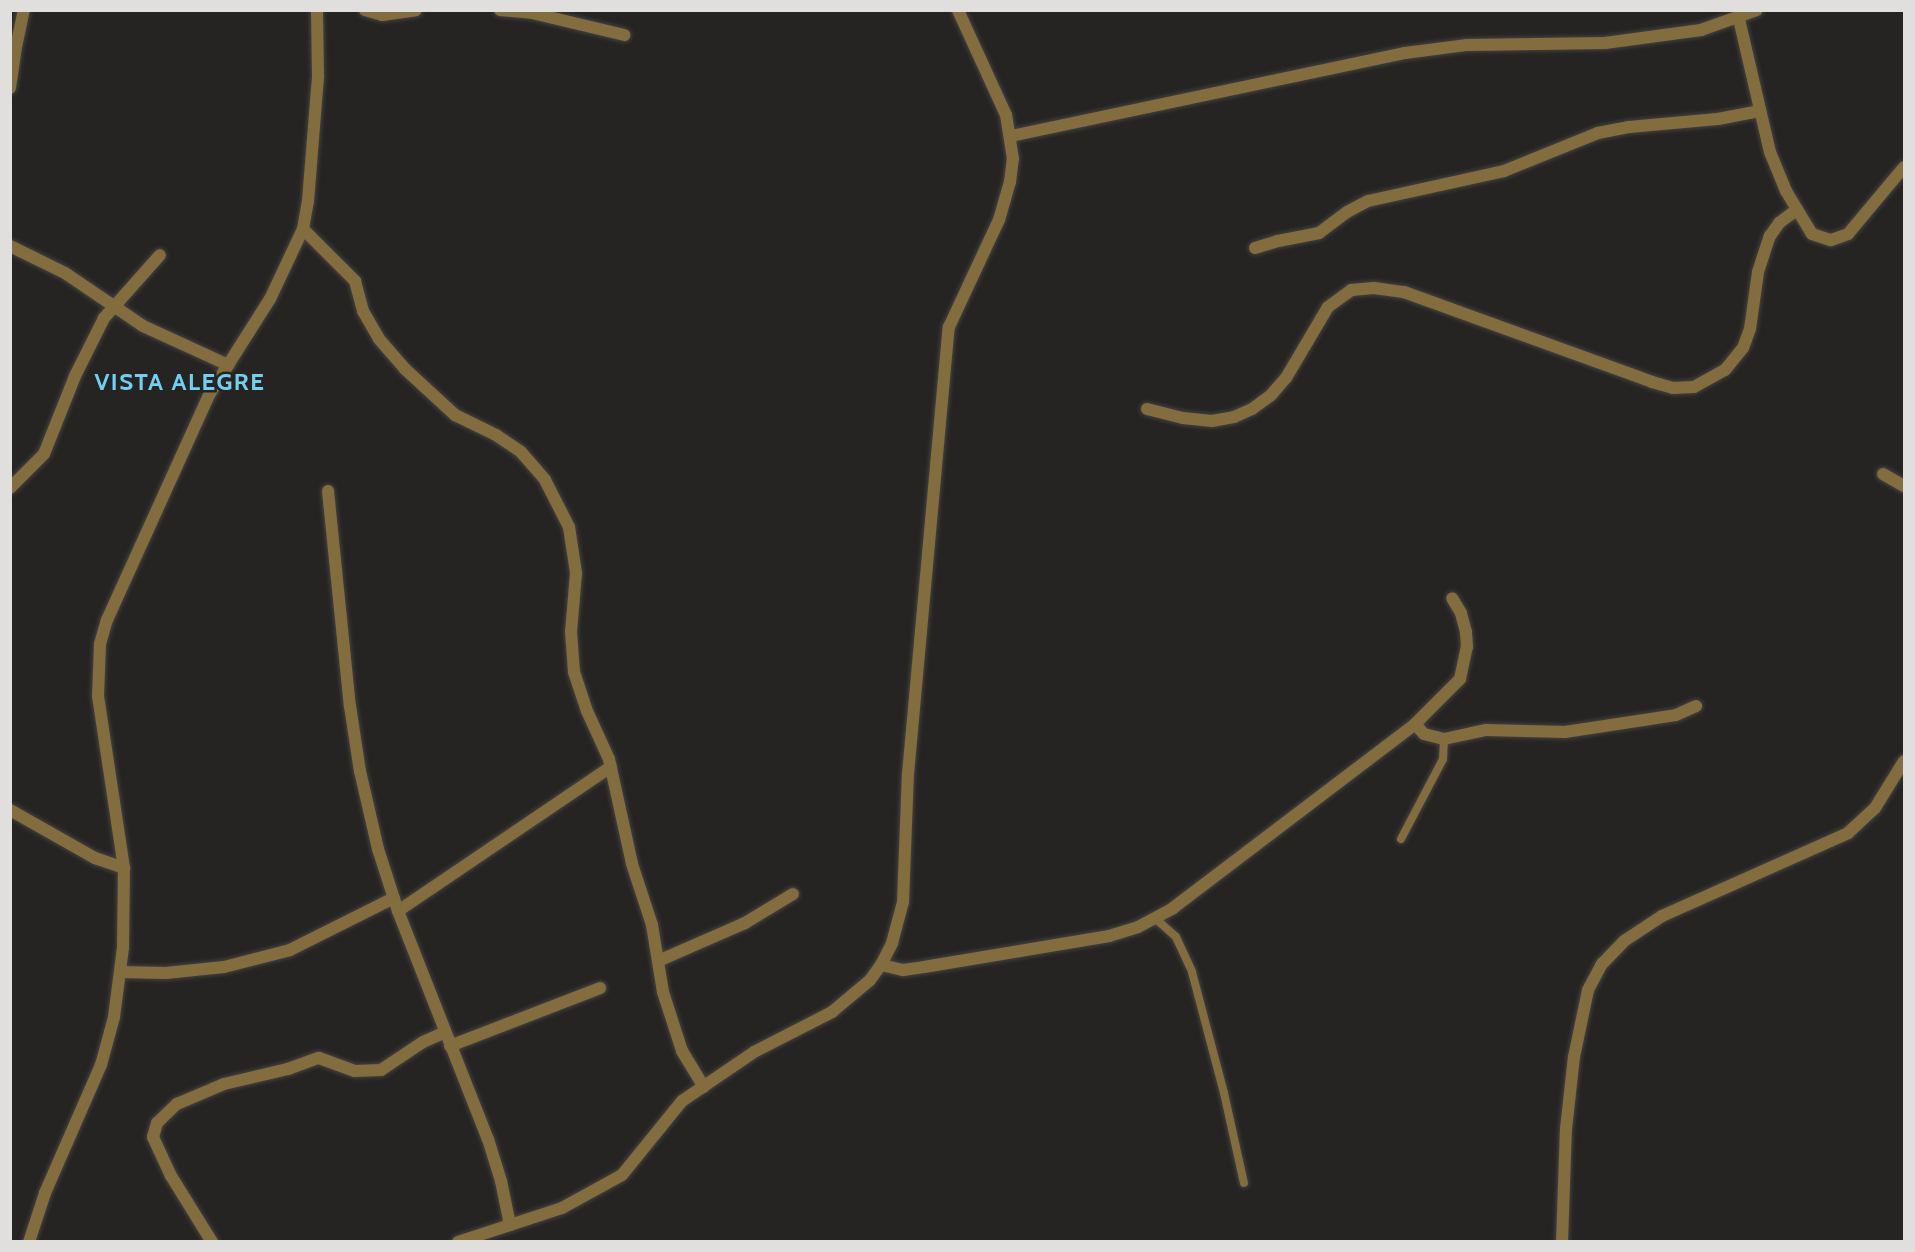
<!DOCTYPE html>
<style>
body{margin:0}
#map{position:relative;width:1915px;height:1252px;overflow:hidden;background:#262422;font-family:Cabin,sans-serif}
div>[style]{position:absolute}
.roads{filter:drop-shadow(0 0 2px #444240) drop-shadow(0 0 2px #444240)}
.service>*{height:8px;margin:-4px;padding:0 4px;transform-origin:4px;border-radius:4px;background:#836d3f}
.minor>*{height:12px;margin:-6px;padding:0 6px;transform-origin:6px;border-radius:6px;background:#836d3f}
.tertiary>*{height:12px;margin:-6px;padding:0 6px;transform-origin:6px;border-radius:6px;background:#836d3f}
span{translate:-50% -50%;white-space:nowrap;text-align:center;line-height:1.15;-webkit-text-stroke:5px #262422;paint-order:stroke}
.district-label{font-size:24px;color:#73cff1;font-weight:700;letter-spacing:1.5px}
.frame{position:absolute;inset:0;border:12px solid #e0dfdd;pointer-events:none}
</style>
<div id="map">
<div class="roads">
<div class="service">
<div style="left:1401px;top:839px;width:90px;rotate:-62.3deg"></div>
<div style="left:1443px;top:759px;width:20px;rotate:-87deg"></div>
<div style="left:1156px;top:919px;width:27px;rotate:42deg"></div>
<div style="left:1176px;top:937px;width:38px;rotate:65deg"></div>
<div style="left:1192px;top:972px;width:125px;rotate:75.2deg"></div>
<div style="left:1224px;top:1093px;width:92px;rotate:77.5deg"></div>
</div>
<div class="minor">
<div style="left:365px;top:10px;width:18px;rotate:16deg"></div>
<div style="left:382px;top:15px;width:34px;rotate:-8deg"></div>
<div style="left:500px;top:10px;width:32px;rotate:5deg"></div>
<div style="left:532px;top:13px;width:95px;rotate:13.4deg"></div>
<div style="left:1739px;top:19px;width:137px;rotate:76.9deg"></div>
<div style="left:1770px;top:152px;width:42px;rotate:67.7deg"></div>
<div style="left:1786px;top:191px;width:50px;rotate:58.8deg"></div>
<div style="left:1812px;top:234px;width:20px;rotate:18deg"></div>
<div style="left:1831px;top:240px;width:18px;rotate:-19deg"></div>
<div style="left:1848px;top:234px;width:87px;rotate:-50.1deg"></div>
<div style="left:10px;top:88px;width:41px;rotate:-81.7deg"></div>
<div style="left:16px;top:47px;width:38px;rotate:-78deg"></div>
<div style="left:1011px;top:136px;width:403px;rotate:-11.9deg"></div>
<div style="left:1405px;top:53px;width:63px;rotate:-7.4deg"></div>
<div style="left:1467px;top:45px;width:138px;rotate:-0.8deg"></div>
<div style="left:1605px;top:43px;width:97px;rotate:-7.7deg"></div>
<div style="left:1701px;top:30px;width:59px;rotate:-19.7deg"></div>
<div style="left:303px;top:229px;width:74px;rotate:45deg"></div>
<div style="left:355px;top:281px;width:31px;rotate:75deg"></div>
<div style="left:363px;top:311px;width:32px;rotate:60deg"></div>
<div style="left:379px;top:339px;width:40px;rotate:49deg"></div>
<div style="left:405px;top:369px;width:68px;rotate:42.6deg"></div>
<div style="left:455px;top:415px;width:46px;rotate:26deg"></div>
<div style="left:496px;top:435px;width:30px;rotate:34deg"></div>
<div style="left:521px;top:452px;width:37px;rotate:49deg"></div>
<div style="left:545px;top:480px;width:53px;rotate:62.9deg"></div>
<div style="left:569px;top:527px;width:47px;rotate:81.3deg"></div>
<div style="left:576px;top:573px;width:59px;rotate:94.8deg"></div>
<div style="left:571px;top:632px;width:40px;rotate:85.7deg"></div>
<div style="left:574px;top:672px;width:41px;rotate:71.6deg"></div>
<div style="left:587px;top:711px;width:53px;rotate:65.4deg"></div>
<div style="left:609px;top:759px;width:107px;rotate:77.6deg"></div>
<div style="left:632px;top:864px;width:64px;rotate:71.8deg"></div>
<div style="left:652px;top:925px;width:68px;rotate:80.7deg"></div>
<div style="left:663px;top:992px;width:62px;rotate:72.1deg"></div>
<div style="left:682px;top:1051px;width:42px;rotate:58.6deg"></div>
<div style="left:10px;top:246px;width:61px;rotate:26.1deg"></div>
<div style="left:65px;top:273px;width:94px;rotate:34.2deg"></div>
<div style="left:143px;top:326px;width:94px;rotate:24.6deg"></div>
<div style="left:1255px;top:248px;width:24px;rotate:-17deg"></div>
<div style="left:1278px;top:241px;width:42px;rotate:-11deg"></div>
<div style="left:1319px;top:233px;width:35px;rotate:-37deg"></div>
<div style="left:1347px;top:212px;width:24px;rotate:-28deg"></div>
<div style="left:1368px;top:201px;width:139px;rotate:-12.4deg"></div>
<div style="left:1504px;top:171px;width:101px;rotate:-22deg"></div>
<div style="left:1598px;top:133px;width:32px;rotate:-11deg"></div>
<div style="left:1629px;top:127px;width:89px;rotate:-5.1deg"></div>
<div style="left:1718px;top:119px;width:43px;rotate:-10.8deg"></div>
<div style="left:1147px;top:409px;width:37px;rotate:14deg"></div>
<div style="left:1183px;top:418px;width:29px;rotate:6deg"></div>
<div style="left:1212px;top:421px;width:22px;rotate:-10deg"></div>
<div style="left:1234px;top:417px;width:20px;rotate:-24deg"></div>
<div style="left:1252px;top:409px;width:24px;rotate:-36deg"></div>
<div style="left:1271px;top:395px;width:23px;rotate:-49deg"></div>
<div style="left:1286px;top:378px;width:82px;rotate:-59.4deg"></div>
<div style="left:1328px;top:307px;width:29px;rotate:-36deg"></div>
<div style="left:1351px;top:290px;width:23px;rotate:-5deg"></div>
<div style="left:1374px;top:288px;width:30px;rotate:8deg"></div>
<div style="left:1404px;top:292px;width:264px;rotate:19.9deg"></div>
<div style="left:1652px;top:382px;width:22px;rotate:16deg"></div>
<div style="left:1673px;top:388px;width:21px;rotate:-3deg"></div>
<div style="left:1694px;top:387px;width:35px;rotate:-29deg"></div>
<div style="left:1725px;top:370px;width:28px;rotate:-51deg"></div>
<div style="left:1743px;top:348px;width:20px;rotate:-70deg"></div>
<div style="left:1750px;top:329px;width:58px;rotate:-82deg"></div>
<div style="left:1758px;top:272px;width:38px;rotate:-72deg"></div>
<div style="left:1770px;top:236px;width:16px;rotate:-55deg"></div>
<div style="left:1779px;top:223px;width:21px;rotate:-37deg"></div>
<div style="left:1883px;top:474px;width:24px;rotate:30deg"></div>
<div style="left:10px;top:488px;width:48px;rotate:-45deg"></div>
<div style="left:44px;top:454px;width:84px;rotate:-68.3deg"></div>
<div style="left:75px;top:376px;width:65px;rotate:-63.4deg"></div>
<div style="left:104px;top:318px;width:84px;rotate:-48.4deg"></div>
<div style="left:328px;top:491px;width:216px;rotate:84.2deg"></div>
<div style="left:350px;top:706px;width:66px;rotate:81.3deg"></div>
<div style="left:360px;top:771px;width:80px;rotate:77deg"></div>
<div style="left:378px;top:849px;width:65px;rotate:72.1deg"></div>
<div style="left:398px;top:911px;width:245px;rotate:68.5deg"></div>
<div style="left:488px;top:1139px;width:44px;rotate:72.8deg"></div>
<div style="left:501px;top:1181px;width:45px;rotate:78.4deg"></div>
<div style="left:1415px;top:724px;width:13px;rotate:48deg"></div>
<div style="left:1424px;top:734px;width:21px;rotate:14deg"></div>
<div style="left:1444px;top:739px;width:43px;rotate:-12.1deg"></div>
<div style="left:1486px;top:730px;width:79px;rotate:1.5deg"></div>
<div style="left:1565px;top:732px;width:112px;rotate:-8.7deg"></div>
<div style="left:1676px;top:715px;width:22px;rotate:-24deg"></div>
<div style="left:10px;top:810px;width:98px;rotate:29.5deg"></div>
<div style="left:95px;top:858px;width:31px;rotate:19deg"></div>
<div style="left:398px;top:911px;width:257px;rotate:-34.1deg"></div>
<div style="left:658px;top:961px;width:95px;rotate:-23.6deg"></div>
<div style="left:745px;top:923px;width:56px;rotate:-31.1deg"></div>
<div style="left:881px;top:965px;width:23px;rotate:13deg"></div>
<div style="left:903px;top:970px;width:21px;rotate:-8deg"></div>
<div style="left:924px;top:967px;width:188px;rotate:-9.5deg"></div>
<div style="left:1109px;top:936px;width:30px;rotate:-17deg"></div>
<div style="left:1138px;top:927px;width:40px;rotate:-28deg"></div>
<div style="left:1173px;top:908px;width:304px;rotate:-37.2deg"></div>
<div style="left:1415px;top:724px;width:64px;rotate:-45deg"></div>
<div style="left:1460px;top:679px;width:33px;rotate:-78deg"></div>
<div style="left:1467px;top:647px;width:15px;rotate:-94deg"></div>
<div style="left:1466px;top:632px;width:20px;rotate:-105deg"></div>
<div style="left:1461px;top:613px;width:17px;rotate:-121deg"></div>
<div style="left:120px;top:972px;width:46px;rotate:1.2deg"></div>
<div style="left:166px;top:973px;width:58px;rotate:-5.9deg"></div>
<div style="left:224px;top:967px;width:68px;rotate:-14.4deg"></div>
<div style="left:290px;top:950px;width:116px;rotate:-26.6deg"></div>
<div style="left:450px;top:1046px;width:161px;rotate:-21.1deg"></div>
<div style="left:29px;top:1242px;width:52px;rotate:-71.9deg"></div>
<div style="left:45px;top:1193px;width:140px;rotate:-66.4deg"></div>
<div style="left:101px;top:1065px;width:50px;rotate:-74.8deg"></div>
<div style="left:114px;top:1017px;width:70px;rotate:-82.6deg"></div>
<div style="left:123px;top:948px;width:80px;rotate:-89.3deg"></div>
<div style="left:124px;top:868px;width:174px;rotate:-98.6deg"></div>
<div style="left:98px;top:696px;width:52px;rotate:-87.8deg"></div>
<div style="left:100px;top:644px;width:25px;rotate:-74deg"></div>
<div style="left:107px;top:620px;width:247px;rotate:-65.6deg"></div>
<div style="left:209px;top:395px;width:114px;rotate:-57.6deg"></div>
<div style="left:270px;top:299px;width:77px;rotate:-64.8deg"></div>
<div style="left:303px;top:229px;width:28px;rotate:-80deg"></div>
<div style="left:308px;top:201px;width:125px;rotate:-85.4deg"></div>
<div style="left:318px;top:76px;width:66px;rotate:-90.9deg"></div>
<div style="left:212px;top:1242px;width:78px;rotate:-121.8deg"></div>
<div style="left:171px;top:1176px;width:43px;rotate:-114.8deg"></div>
<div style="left:153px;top:1137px;width:15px;rotate:-74deg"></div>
<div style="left:157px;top:1123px;width:28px;rotate:-44deg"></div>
<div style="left:177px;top:1104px;width:51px;rotate:-23.1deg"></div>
<div style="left:224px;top:1084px;width:66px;rotate:-13.2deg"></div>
<div style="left:288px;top:1069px;width:33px;rotate:-20deg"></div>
<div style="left:319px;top:1058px;width:38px;rotate:20deg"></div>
<div style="left:355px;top:1071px;width:26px;rotate:-2deg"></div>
<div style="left:381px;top:1070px;width:50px;rotate:-33.7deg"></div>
<div style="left:423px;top:1042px;width:24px;rotate:-24deg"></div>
<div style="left:1562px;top:1242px;width:113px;rotate:-88deg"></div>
<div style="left:1566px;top:1129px;width:72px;rotate:-83.7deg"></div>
<div style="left:1574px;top:1057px;width:68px;rotate:-78.2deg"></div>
<div style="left:1588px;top:990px;width:30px;rotate:-62deg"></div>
<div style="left:1602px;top:964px;width:32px;rotate:-46deg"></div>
<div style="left:1624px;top:941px;width:45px;rotate:-33.3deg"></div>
<div style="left:1662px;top:916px;width:204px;rotate:-24deg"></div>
<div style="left:1848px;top:833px;width:37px;rotate:-43deg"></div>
<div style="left:1875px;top:808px;width:55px;rotate:-58.3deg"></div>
</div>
<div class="tertiary">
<div style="left:458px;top:1242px;width:109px;rotate:-18.1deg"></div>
<div style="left:562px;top:1208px;width:68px;rotate:-28.8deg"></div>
<div style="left:622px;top:1175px;width:95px;rotate:-51deg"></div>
<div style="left:682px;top:1101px;width:87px;rotate:-34.2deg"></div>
<div style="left:754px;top:1052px;width:88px;rotate:-27.1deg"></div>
<div style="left:832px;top:1012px;width:50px;rotate:-40.1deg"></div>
<div style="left:870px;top:980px;width:19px;rotate:-54deg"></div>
<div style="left:881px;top:965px;width:25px;rotate:-63deg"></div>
<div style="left:892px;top:943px;width:42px;rotate:-75deg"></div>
<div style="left:903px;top:902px;width:128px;rotate:-87.8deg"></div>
<div style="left:908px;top:774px;width:449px;rotate:-84.8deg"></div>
<div style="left:949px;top:327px;width:118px;rotate:-65deg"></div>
<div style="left:999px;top:220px;width:40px;rotate:-74deg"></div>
<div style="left:1010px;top:182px;width:23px;rotate:-83deg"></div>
<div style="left:1013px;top:159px;width:45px;rotate:-99deg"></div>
<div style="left:1006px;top:115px;width:115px;rotate:-114.6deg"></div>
</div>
</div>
<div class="district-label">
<span style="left:180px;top:382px">VISTA ALEGRE</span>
</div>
<div class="frame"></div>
</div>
